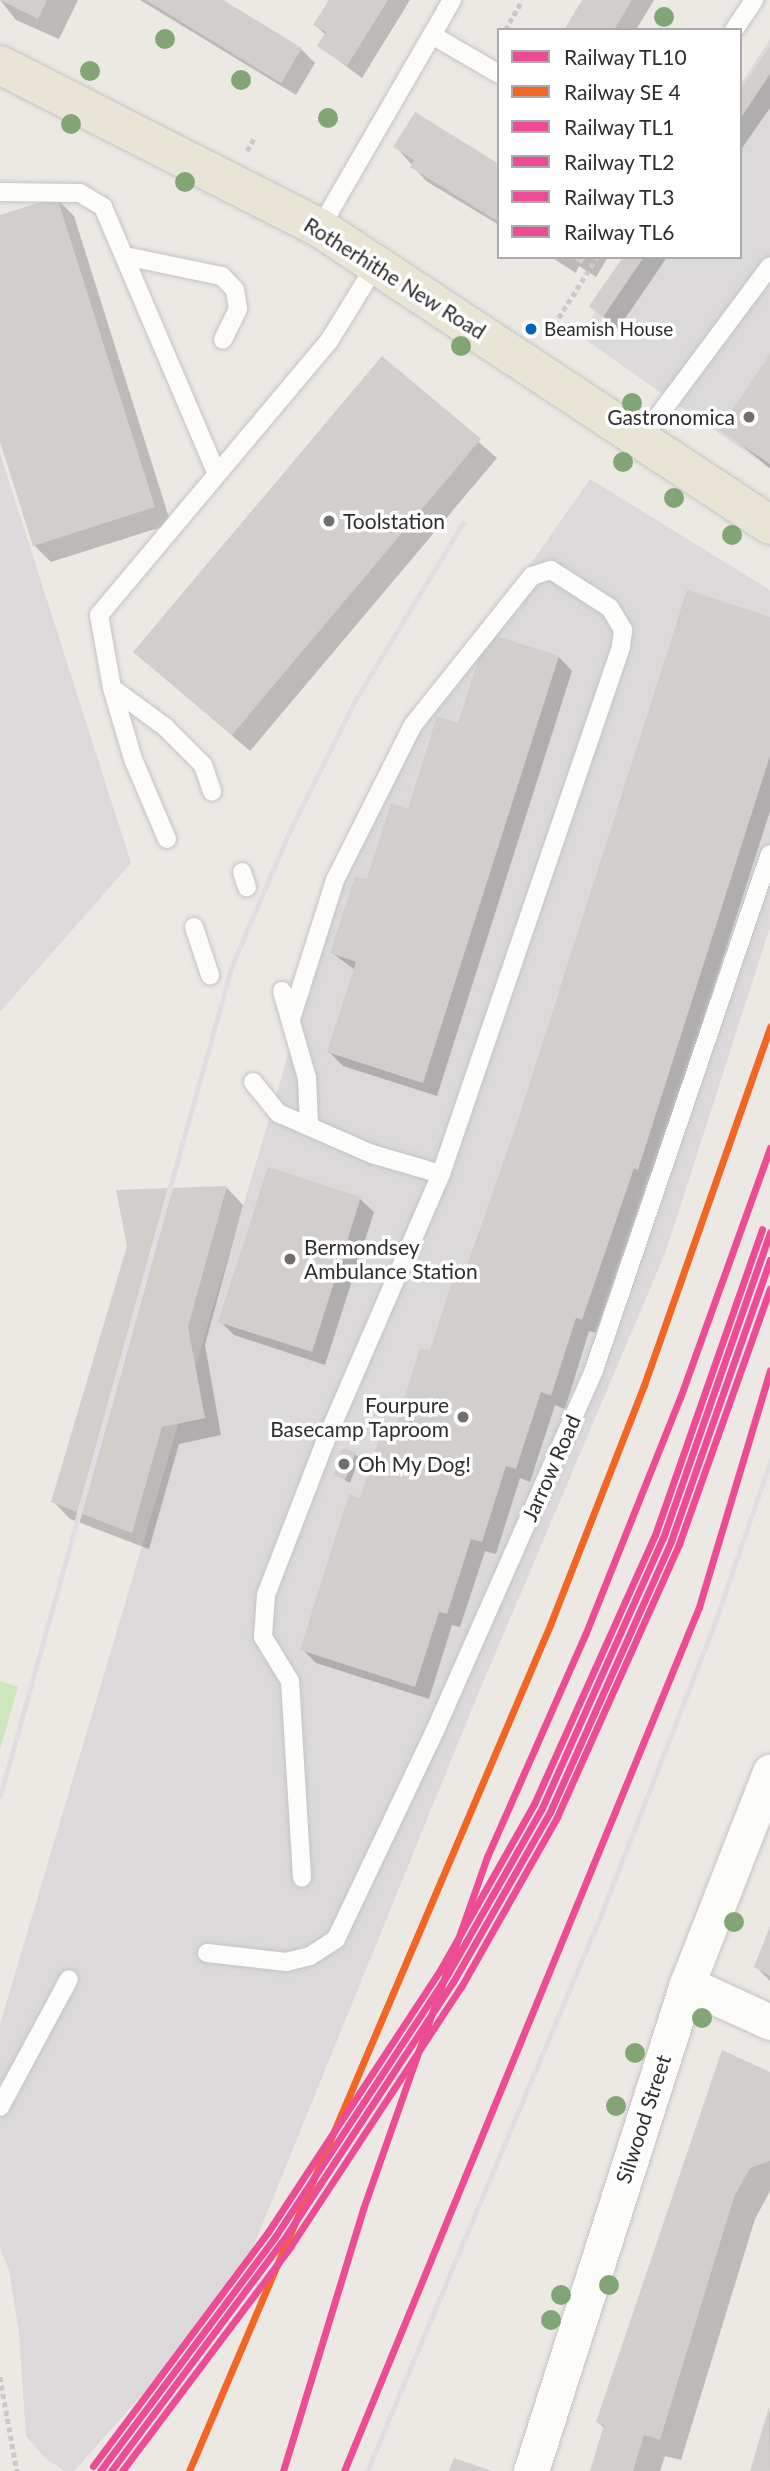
<!DOCTYPE html>
<style>
body{margin:0}
#map{position:relative;width:770px;height:2471px;overflow:hidden;background:#ece8e4;font-family:Lato,sans-serif}
div>[style]{position:absolute}
.industrial>*{inset:0;background:#dcd9db}
.green>*{inset:0;background:#cee6be}
.shadow>*{inset:0;background:#0003}
.building>*{inset:0;background:#d1cecb}
.path>*{height:4.5px;margin-top:-2.25px;transform-origin:0;background:repeating-linear-gradient(90deg,#c9c9c8 0 5px,transparent 0 8.5px)}
.roads{filter:drop-shadow(0 0 2px #c5c4c5) drop-shadow(0 0 2px #c5c4c5)}
.service>*{height:18px;margin:-9px;padding:0 9px;transform-origin:9px;border-radius:9px;background:#fcfcfb}
.minor>*{height:35px;margin:-17.5px;padding:0 17.5px;transform-origin:17.5px;border-radius:17.5px;background:#fcfcfb}
.primary>*{height:38px;margin:-19px;padding:0 19px;transform-origin:19px;border-radius:19px;background:#e8e4d6}
.rail>*{height:5px;margin:-2.5px;padding:0 2.5px;transform-origin:2.5px;border-radius:2.5px;background:#dfdfe1}
.rail-1>*{height:7px;margin:-3.5px;padding:0 3.5px;transform-origin:3.5px;border-radius:3.5px;background:#ee4b95}
.rail-2>*{height:7px;margin:-3.5px;padding:0 3.5px;transform-origin:3.5px;border-radius:3.5px;background:#f26522}
.rail-3>*{height:7px;margin:-3.5px;padding:0 3.5px;transform-origin:3.5px;border-radius:3.5px;background:#ee4b95}
.rail-4>*{height:7px;margin:-3.5px;padding:0 3.5px;transform-origin:3.5px;border-radius:3.5px;background:#ee4b95}
.rail-5>*{height:7px;margin:-3.5px;padding:0 3.5px;transform-origin:3.5px;border-radius:3.5px;background:#ee4b95}
.rail-6>*{height:7px;margin:-3.5px;padding:0 3.5px;transform-origin:3.5px;border-radius:3.5px;background:#ee4b95}
.trees>*{width:20px;height:20px;margin:-10px;border-radius:50%;background:#82a575}
.dots>*{width:19px;height:19px;translate:-50% -50%;box-sizing:border-box;border:4px solid #fff;border-radius:50%}
span{translate:-50% -50%;white-space:nowrap;text-align:center;line-height:1.15;-webkit-text-stroke:7px #fff;paint-order:stroke}
.bus-label{font-size:19px;color:#2e2e2e}
.left{translate:0 -50%;text-align:left}
.street-label{font-size:21px;color:#2e2e2e}
.poi-label{font-size:21px;color:#2e2e2e}
.right{translate:-100% -50%;text-align:right}
.legend{position:absolute;left:497px;top:28px;width:245px;height:231px;box-sizing:border-box;background:#fff;border:2px solid #ababab;margin:0;padding:9px 12px;list-style:none;font-size:21px;color:#2e2e2e}
.legend li{display:flex;align-items:center;gap:14px;height:35px}
.legend b{width:35px;border:2px solid #ababab}
</style>
<div id="map">
<div class="industrial">
<div style="clip-path:polygon(770px 39px,770px 469px,580px 336px,630px 257px,740px 257px,740px 85px)"></div>
<div style="clip-path:polygon(0 453px,131px 863px,0 1012px)"></div>
<div style="clip-path:polygon(590px 479px,770px 590px,770px 927px,666px 1251px,476px 1699px,249px 2257px,164px 2370px,74px 2471px,65px 2471px,46px 2459px,26px 2436px,19px 2333px,9px 2270px,0 2248px,0 2024px,362px 806px)"></div>
</div>
<div class="green">
<div style="clip-path:polygon(0 1681px,18px 1687px,0 1749px)"></div>
</div>
<div class="shadow">
<div style="clip-path:polygon(0 0,78px 0,59px 39px,16px 20px)"></div>
<div style="clip-path:polygon(140px 0,220px 0,301px 49px,315px 63px,296px 95px)"></div>
<div style="clip-path:polygon(331px 0,410px 0,362px 78px,319px 46px,326px 35px,315px 25px)"></div>
<div style="clip-path:polygon(584px 0,654px 0,636px 30px,566px 30px)"></div>
<div style="clip-path:polygon(770px 49px,770px 108px,740px 151px,740px 92px)"></div>
<div style="clip-path:polygon(396px 147px,499px 166px,499px 225px,426px 181px)"></div>
<div style="clip-path:polygon(57px 199px,74px 216px,171px 524px,51px 562px,34px 545px,0 437px,0 217px)"></div>
<div style="clip-path:polygon(551px 257px,608px 257px,596px 277px,579px 266px,576px 273px)"></div>
<div style="clip-path:polygon(625px 257px,667px 257px,618px 329px,591px 306px)"></div>
<div style="clip-path:polygon(770px 356px,770px 468px,721px 429px)"></div>
<div style="clip-path:polygon(382px 358px,497px 458px,250px 751px,135px 652px)"></div>
<div style="clip-path:polygon(770px 619px,770px 811px,652px 1182px,648px 1181px,596px 1333px,589px 1331px,565px 1409px,555px 1405px,530px 1482px,520px 1478px,496px 1554px,485px 1551px,460px 1627px,452px 1625px,429px 1699px,316px 1663px,302px 1649px,361px 1500px)"></div>
<div style="clip-path:polygon(559px 657px,572px 671px,437px 1096px,343px 1066px,329px 1052px,355px 970px,332px 953px,368px 882px,410px 811px)"></div>
<div style="clip-path:polygon(227px 1188px,243px 1205px,205px 1345px,221px 1435px,179px 1444px,149px 1549px,70px 1519px,53px 1501px)"></div>
<div style="clip-path:polygon(360px 1199px,374px 1212px,325px 1365px,234px 1335px,220px 1321px)"></div>
<div style="clip-path:polygon(355px 1454px,359px 1458px,350px 1483px,335px 1474px)"></div>
<div style="clip-path:polygon(770px 1931px,770px 1981px,756px 1967px)"></div>
<div style="clip-path:polygon(770px 2074px,770px 2191px,755px 2219px,681px 2460px,665px 2456px,660px 2471px,592px 2471px,605px 2429px,598px 2422px)"></div>
<div style="clip-path:polygon(770px 2411px,770px 2471px,752px 2471px)"></div>
</div>
<div class="building">
<div style="clip-path:polygon(0 0,47px 0,38px 19px)"></div>
<div style="clip-path:polygon(146px 0,223px 0,302px 48px,281px 83px)"></div>
<div style="clip-path:polygon(329px 0,388px 0,347px 66px,317px 46px,326px 32px,313px 25px)"></div>
<div style="clip-path:polygon(582px 0,632px 0,614px 30px,564px 30px)"></div>
<div style="clip-path:polygon(770px 46px,770px 74px,740px 119px,740px 90px)"></div>
<div style="clip-path:polygon(415px 112px,499px 164px,499px 222px,410px 167px,414px 160px,393px 147px)"></div>
<div style="clip-path:polygon(57px 197px,155px 507px,33px 546px,0 442px,0 215px)"></div>
<div style="clip-path:polygon(571px 257px,586px 257px,582px 264px)"></div>
<div style="clip-path:polygon(623px 257px,644px 257px,603px 317px,589px 306px)"></div>
<div style="clip-path:polygon(770px 354px,770px 464px,719px 430px)"></div>
<div style="clip-path:polygon(382px 356px,481px 439px,232px 735px,133px 652px)"></div>
<div style="clip-path:polygon(687px 590px,770px 617px,770px 756px,638px 1170px,634px 1168px,582px 1320px,576px 1318px,551px 1396px,541px 1392px,516px 1469px,506px 1466px,482px 1542px,471px 1539px,447px 1614px,439px 1612px,415px 1687px,300px 1650px,349px 1494px,360px 1498px,385px 1421px,396px 1424px,420px 1348px,430px 1351px,454px 1275px,463px 1277px,517px 1123px)"></div>
<div style="clip-path:polygon(487px 633px,559px 656px,423px 1083px,327px 1052px,356px 962px,330px 953px,355px 876px,367px 879px,391px 803px,408px 809px,437px 716px,458px 723px)"></div>
<div style="clip-path:polygon(268px 1167px,361px 1197px,312px 1352px,218px 1322px)"></div>
<div style="clip-path:polygon(227px 1186px,188px 1327px,205px 1418px,162px 1427px,132px 1533px,51px 1502px,127px 1246px,116px 1190px)"></div>
<div style="clip-path:polygon(343px 1448px,356px 1452px,345px 1480px,333px 1475px)"></div>
<div style="clip-path:polygon(770px 1926px,770px 1976px,754px 1967px)"></div>
<div style="clip-path:polygon(722px 2050px,770px 2072px,770px 2161px,750px 2168px,734px 2197px,660px 2440px,644px 2435px,633px 2471px,590px 2471px,604px 2425px,596px 2422px)"></div>
<div style="clip-path:polygon(769px 2407px,770px 2471px,750px 2471px)"></div>
<div style="clip-path:polygon(454px 2458px,492px 2471px,449px 2471px)"></div>
</div>
<div class="path">
<div style="left:505px;top:30px;width:34px;rotate:-60deg"></div>
<div style="left:247px;top:151px;width:17px;rotate:-62deg"></div>
<div style="left:554px;top:325px;width:80px;rotate:-57.7deg"></div>
<div style="left:0;top:2377px;width:96px;rotate:79.7deg"></div>
</div>
<div class="roads">
<div class="service">
<div style="left:452px;top:0;width:40px;rotate:119.7deg"></div>
<div style="left:432px;top:35px;width:78px;rotate:30.2deg"></div>
<div style="left:734px;top:30px;width:36px;rotate:-56deg"></div>
<div style="left:0;top:192px;width:80px;rotate:0.7deg"></div>
<div style="left:80px;top:193px;width:27px;rotate:31deg"></div>
<div style="left:103px;top:207px;width:290px;rotate:66.9deg"></div>
<div style="left:320px;top:228px;width:223px;rotate:-59.9deg"></div>
<div style="left:125px;top:256px;width:99px;rotate:11.7deg"></div>
<div style="left:222px;top:276px;width:19px;rotate:47deg"></div>
<div style="left:235px;top:290px;width:19px;rotate:81deg"></div>
<div style="left:238px;top:309px;width:34px;rotate:116deg"></div>
<div style="left:642px;top:438px;width:214px;rotate:-53.3deg"></div>
<div style="left:112px;top:688px;width:66px;rotate:36.3deg"></div>
<div style="left:165px;top:727px;width:54px;rotate:45deg"></div>
<div style="left:203px;top:765px;width:28px;rotate:71deg"></div>
<div style="left:167px;top:839px;width:87px;rotate:-113deg"></div>
<div style="left:133px;top:759px;width:74px;rotate:-106.5deg"></div>
<div style="left:112px;top:688px;width:74px;rotate:-100.1deg"></div>
<div style="left:99px;top:615px;width:358px;rotate:-50deg"></div>
<div style="left:329px;top:341px;width:92px;rotate:-58.4deg"></div>
<div style="left:242px;top:872px;width:16px;rotate:72deg"></div>
<div style="left:194px;top:927px;width:51px;rotate:71.6deg"></div>
<div style="left:282px;top:991px;width:91px;rotate:74deg"></div>
<div style="left:307px;top:1078px;width:46px;rotate:87.5deg"></div>
<div style="left:291px;top:1019px;width:146px;rotate:-72.4deg"></div>
<div style="left:335px;top:880px;width:174px;rotate:-63.3deg"></div>
<div style="left:413px;top:725px;width:191px;rotate:-51.4deg"></div>
<div style="left:532px;top:576px;width:20px;rotate:-18deg"></div>
<div style="left:551px;top:570px;width:70px;rotate:32.8deg"></div>
<div style="left:610px;top:608px;width:26px;rotate:59deg"></div>
<div style="left:623px;top:630px;width:17px;rotate:97deg"></div>
<div style="left:621px;top:647px;width:557px;rotate:108.86deg"></div>
<div style="left:441px;top:1174px;width:292px;rotate:113.4deg"></div>
<div style="left:325px;top:1442px;width:164px;rotate:111.1deg"></div>
<div style="left:266px;top:1595px;width:42px;rotate:94.1deg"></div>
<div style="left:263px;top:1637px;width:52px;rotate:58.5deg"></div>
<div style="left:290px;top:1681px;width:197px;rotate:86.5deg"></div>
<div style="left:253px;top:1082px;width:40px;rotate:51deg"></div>
<div style="left:278px;top:1113px;width:103px;rotate:23.6deg"></div>
<div style="left:372px;top:1154px;width:72px;rotate:16.2deg"></div>
<div style="left:207px;top:1953px;width:80px;rotate:6.5deg"></div>
<div style="left:286px;top:1962px;width:25px;rotate:-14deg"></div>
<div style="left:310px;top:1956px;width:31px;rotate:-33deg"></div>
<div style="left:336px;top:1939px;width:228px;rotate:-64.6deg"></div>
<div style="left:434px;top:1733px;width:397px;rotate:-66.2deg"></div>
<div style="left:594px;top:1370px;width:545px;rotate:-71.17deg"></div>
<div style="left:0;top:2107px;width:145px;rotate:-61.7deg"></div>
</div>
<div class="minor">
<div style="left:687px;top:1984px;width:91px;rotate:24.6deg"></div>
<div style="left:531px;top:2471px;width:511px;rotate:-72.24deg"></div>
<div style="left:687px;top:1984px;width:228px;rotate:-68.6deg"></div>
</div>
<div class="primary">
<div style="left:0;top:65px;width:359px;rotate:27deg"></div>
<div style="left:320px;top:228px;width:539px;rotate:33.42deg"></div>
</div>
</div>
<div class="rail">
<div style="left:0;top:1796px;width:863px;rotate:-74.4deg"></div>
<div style="left:232px;top:965px;width:151px;rotate:-66.7deg"></div>
<div style="left:292px;top:826px;width:139px;rotate:-63.4deg"></div>
<div style="left:354px;top:702px;width:210px;rotate:-58.7deg"></div>
<div style="left:367px;top:2471px;width:606px;rotate:-67.2deg"></div>
<div style="left:602px;top:1912px;width:320px;rotate:-68.7deg"></div>
<div style="left:718px;top:1614px;width:162px;rotate:-71.2deg"></div>
</div>
<div class="rail-1">
<div style="left:283px;top:2471px;width:274px;rotate:-73deg"></div>
<div style="left:363px;top:2209px;width:373px;rotate:-70.6deg"></div>
<div style="left:487px;top:1857px;width:243px;rotate:-66.2deg"></div>
<div style="left:585px;top:1635px;width:255px;rotate:-68.2deg"></div>
<div style="left:680px;top:1398px;width:266px;rotate:-70.2deg"></div>
<div style="left:344px;top:2471px;width:934px;rotate:-67.66deg"></div>
<div style="left:699px;top:1607px;width:247px;rotate:-73.3deg"></div>
</div>
<div class="rail-2">
<div style="left:189px;top:2471px;width:920px;rotate:-66.89deg"></div>
<div style="left:550px;top:1625px;width:258px;rotate:-68.6deg"></div>
<div style="left:644px;top:1385px;width:380px;rotate:-70.6deg"></div>
</div>
<div class="rail-3">
<div style="left:100px;top:2471px;width:292px;rotate:-53.2deg"></div>
<div style="left:275px;top:2237px;width:311px;rotate:-56.7deg"></div>
<div style="left:446px;top:1977px;width:194px;rotate:-60.4deg"></div>
<div style="left:542px;top:1808px;width:296px;rotate:-65.9deg"></div>
<div style="left:663px;top:1538px;width:324px;rotate:-70.7deg"></div>
</div>
<div class="rail-4">
<div style="left:111px;top:2471px;width:286px;rotate:-53.3deg"></div>
<div style="left:282px;top:2242px;width:311px;rotate:-56.7deg"></div>
<div style="left:453px;top:1982px;width:196px;rotate:-60.3deg"></div>
<div style="left:550px;top:1812px;width:297px;rotate:-65.9deg"></div>
<div style="left:671px;top:1541px;width:298px;rotate:-70.6deg"></div>
</div>
<div class="rail-5">
<div style="left:93px;top:2466px;width:292px;rotate:-53.2deg"></div>
<div style="left:268px;top:2232px;width:311px;rotate:-56.7deg"></div>
<div style="left:439px;top:1972px;width:193px;rotate:-60.5deg"></div>
<div style="left:534px;top:1804px;width:295px;rotate:-65.8deg"></div>
<div style="left:655px;top:1535px;width:324px;rotate:-70.7deg"></div>
</div>
<div class="rail-6">
<div style="left:122px;top:2471px;width:280px;rotate:-53.1deg"></div>
<div style="left:290px;top:2247px;width:311px;rotate:-56.7deg"></div>
<div style="left:461px;top:1987px;width:195px;rotate:-60.5deg"></div>
<div style="left:557px;top:1817px;width:299px;rotate:-65.9deg"></div>
<div style="left:679px;top:1544px;width:271px;rotate:-70.4deg"></div>
</div>
<div class="trees">
<div style="left:664px;top:17px"></div>
<div style="left:165px;top:39px"></div>
<div style="left:90px;top:71px"></div>
<div style="left:241px;top:80px"></div>
<div style="left:328px;top:118px"></div>
<div style="left:71px;top:124px"></div>
<div style="left:185px;top:182px"></div>
<div style="left:461px;top:346px"></div>
<div style="left:632px;top:403px"></div>
<div style="left:623px;top:462px"></div>
<div style="left:674px;top:498px"></div>
<div style="left:732px;top:535px"></div>
<div style="left:734px;top:1922px"></div>
<div style="left:702px;top:2018px"></div>
<div style="left:635px;top:2053px"></div>
<div style="left:616px;top:2106px"></div>
<div style="left:609px;top:2285px"></div>
<div style="left:561px;top:2295px"></div>
<div style="left:551px;top:2320px"></div>
</div>
<div class="dots">
<div style="left:531px;top:329px;background:#0065bd"></div>
<div style="left:749px;top:417px;background:#706f6e"></div>
<div style="left:329px;top:521px;background:#706f6e"></div>
<div style="left:290px;top:1259px;background:#706f6e"></div>
<div style="left:463px;top:1417px;background:#706f6e"></div>
<div style="left:344px;top:1464px;background:#706f6e"></div>
</div>
<div class="bus-label">
<span class="left" style="left:544px;top:329px">Beamish House</span>
</div>
<div class="street-label">
<span style="left:395px;top:278px;rotate:32deg">Rotherhithe New Road</span>
<span style="left:551px;top:1468px;rotate:-66deg">Jarrow Road</span>
<span style="left:643px;top:2119px;rotate:-72deg">Silwood Street</span>
</div>
<div class="poi-label">
<span class="right" style="left:735px;top:417px">Gastronomica</span>
<span class="left" style="left:343px;top:521px">Toolstation</span>
<span class="left" style="left:304px;top:1259px">Bermondsey<br>Ambulance Station</span>
<span class="right" style="left:449px;top:1417px">Fourpure<br>Basecamp Taproom</span>
<span class="left" style="left:358px;top:1464px">Oh My Dog!</span>
</div>
<ul class="legend">
<li><b style="height:9px;background:#ee4b95"></b>Railway TL10</li>
<li><b style="height:9px;background:#f26522"></b>Railway SE 4</li>
<li><b style="height:9px;background:#ee4b95"></b>Railway TL1</li>
<li><b style="height:9px;background:#ee4b95"></b>Railway TL2</li>
<li><b style="height:9px;background:#ee4b95"></b>Railway TL3</li>
<li><b style="height:9px;background:#ee4b95"></b>Railway TL6</li>
</ul>
</div>
